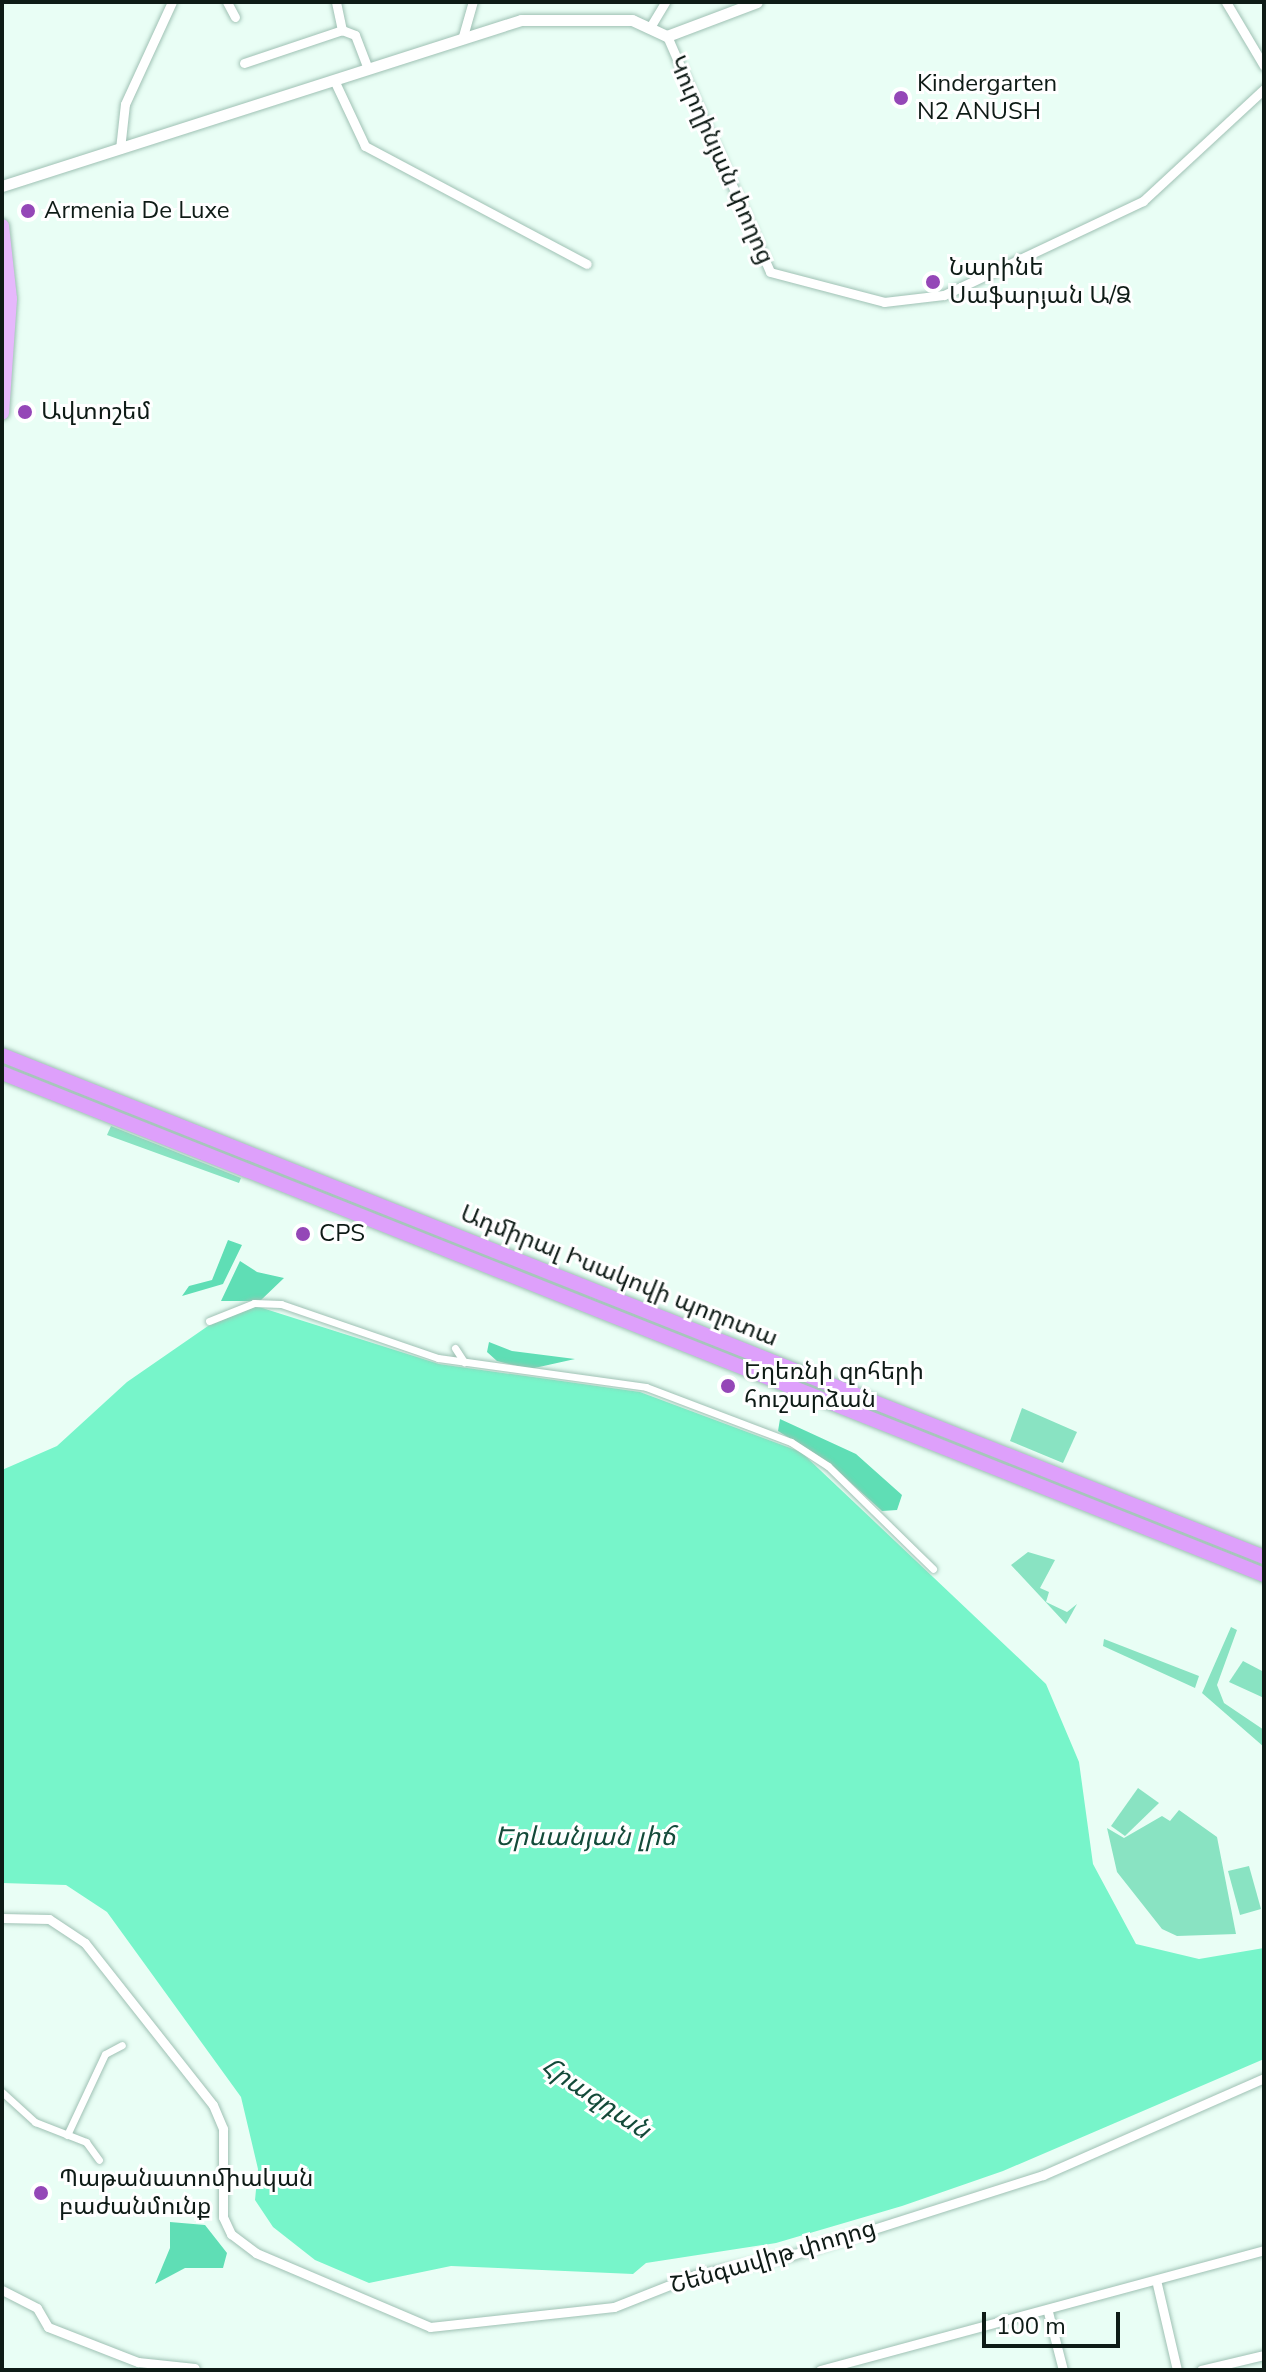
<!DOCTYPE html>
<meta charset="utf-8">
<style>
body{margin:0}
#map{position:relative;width:1266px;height:2372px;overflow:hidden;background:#e9fef5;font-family:"Nunito Sans","Noto Sans Armenian",sans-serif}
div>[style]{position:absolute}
.green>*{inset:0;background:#89e3c2}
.forest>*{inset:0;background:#5fdeb5}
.water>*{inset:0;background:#77f5ca}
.roads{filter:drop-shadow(0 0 2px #9fc1b4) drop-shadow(0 0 2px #9fc1b4)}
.pedestrian>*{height:7px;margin:-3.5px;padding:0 3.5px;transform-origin:3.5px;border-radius:3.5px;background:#fff}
.minor>*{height:9px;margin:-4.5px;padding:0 4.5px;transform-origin:4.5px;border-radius:4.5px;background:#fff}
.tertiary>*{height:11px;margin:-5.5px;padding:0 5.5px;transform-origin:5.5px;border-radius:5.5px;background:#fff}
.primary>*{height:14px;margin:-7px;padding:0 7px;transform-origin:7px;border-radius:7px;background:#e6b8fc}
.trunk>*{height:14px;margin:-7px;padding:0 7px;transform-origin:7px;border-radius:7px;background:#dea0fb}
.dots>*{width:22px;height:22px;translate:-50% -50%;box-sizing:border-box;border:4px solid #fff;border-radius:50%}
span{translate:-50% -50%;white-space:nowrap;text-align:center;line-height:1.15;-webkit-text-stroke:6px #fff;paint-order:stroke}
.poi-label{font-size:24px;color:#0e1b16}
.left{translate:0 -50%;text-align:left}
.street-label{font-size:24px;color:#0e1b16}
.water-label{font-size:26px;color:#134a39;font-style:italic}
.frame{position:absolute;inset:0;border:4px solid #0e1b16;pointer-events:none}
.scale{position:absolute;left:982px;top:2312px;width:138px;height:36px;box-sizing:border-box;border:4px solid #0e1b16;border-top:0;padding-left:10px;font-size:24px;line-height:28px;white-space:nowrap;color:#0e1b16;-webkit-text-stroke:6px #fff;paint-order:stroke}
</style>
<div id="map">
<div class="green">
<div style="clip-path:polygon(111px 1126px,241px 1178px,239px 1183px,107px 1135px)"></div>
<div style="clip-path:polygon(1022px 1408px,1077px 1432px,1063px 1463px,1010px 1441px)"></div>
<div style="clip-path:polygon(1028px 1552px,1055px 1560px,1040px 1588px,1049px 1592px,1046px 1602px,1067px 1612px,1077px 1604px,1066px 1624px,1011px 1565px)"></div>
<div style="clip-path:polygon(1231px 1627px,1237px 1630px,1217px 1685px,1224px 1703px,1264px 1730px,1264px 1747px,1202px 1693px)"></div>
<div style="clip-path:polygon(1104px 1639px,1199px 1676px,1195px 1688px,1103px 1646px)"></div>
<div style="clip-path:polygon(1243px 1661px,1264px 1672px,1264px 1698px,1229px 1682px)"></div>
<div style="clip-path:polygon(1138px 1788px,1159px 1803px,1125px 1836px,1111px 1826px)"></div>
<div style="clip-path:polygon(1179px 1810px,1217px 1837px,1236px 1934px,1177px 1936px,1162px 1929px,1117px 1872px,1107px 1828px,1124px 1838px,1162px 1816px,1170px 1821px)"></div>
<div style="clip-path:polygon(1249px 1866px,1261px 1909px,1240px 1915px,1228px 1871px)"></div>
</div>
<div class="forest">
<div style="clip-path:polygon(228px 1240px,242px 1245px,223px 1284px,182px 1296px,189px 1286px,212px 1280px)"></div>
<div style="clip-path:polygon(240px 1261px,257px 1272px,284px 1278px,260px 1301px,221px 1301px)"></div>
<div style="clip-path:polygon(489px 1342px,512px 1351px,575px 1359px,530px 1369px,497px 1361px,487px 1352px)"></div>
<div style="clip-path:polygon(780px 1419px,856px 1454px,902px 1495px,897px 1510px,882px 1511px,828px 1462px,778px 1431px)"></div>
<div style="clip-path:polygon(170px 2222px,205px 2225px,227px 2253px,223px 2268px,185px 2268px,155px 2284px,170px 2248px)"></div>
</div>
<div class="water">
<div style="clip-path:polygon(256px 1306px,439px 1364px,640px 1392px,801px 1452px,1046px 1684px,1079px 1762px,1093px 1864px,1136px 1944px,1199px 1959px,1264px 1948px,1264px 2059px,1003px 2171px,902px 2206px,776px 2243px,646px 2263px,633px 2274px,451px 2266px,369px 2283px,315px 2260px,273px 2227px,255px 2200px,258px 2169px,241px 2097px,107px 1912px,66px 1885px,2px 1883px,2px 1470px,57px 1446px,127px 1382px,208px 1326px)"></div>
</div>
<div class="roads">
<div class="pedestrian">
<div style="left:209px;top:1321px;width:48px;rotate:-21.8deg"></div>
<div style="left:254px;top:1303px;width:27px;rotate:2deg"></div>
<div style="left:281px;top:1304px;width:166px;rotate:19deg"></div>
<div style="left:438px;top:1358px;width:210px;rotate:7.9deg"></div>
<div style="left:646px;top:1387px;width:155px;rotate:20.8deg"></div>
<div style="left:791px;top:1442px;width:44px;rotate:33deg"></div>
<div style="left:828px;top:1466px;width:147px;rotate:44.4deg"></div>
<div style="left:455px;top:1348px;width:17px;rotate:57deg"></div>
<div style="left:2px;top:2092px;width:45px;rotate:42.3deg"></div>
<div style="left:35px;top:2122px;width:55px;rotate:21.4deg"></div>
<div style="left:86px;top:2142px;width:22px;rotate:54deg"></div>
<div style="left:67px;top:2135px;width:89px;rotate:-64.9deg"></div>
<div style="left:105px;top:2054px;width:19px;rotate:-28deg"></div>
</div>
<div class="minor">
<div style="left:227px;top:2px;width:17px;rotate:62deg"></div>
<div style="left:336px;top:2px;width:29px;rotate:78deg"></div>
<div style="left:342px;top:30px;width:14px;rotate:21deg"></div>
<div style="left:355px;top:35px;width:36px;rotate:69deg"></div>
<div style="left:1226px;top:2px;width:74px;rotate:59.3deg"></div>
<div style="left:652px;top:24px;width:26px;rotate:-59deg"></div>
<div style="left:463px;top:36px;width:35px;rotate:-74deg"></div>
<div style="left:667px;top:36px;width:257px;rotate:66.4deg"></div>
<div style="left:770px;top:272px;width:118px;rotate:14.7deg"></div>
<div style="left:884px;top:302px;width:60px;rotate:-6.7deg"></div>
<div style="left:944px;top:295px;width:220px;rotate:-25.3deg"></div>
<div style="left:1143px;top:201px;width:165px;rotate:-42.8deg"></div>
<div style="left:244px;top:63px;width:103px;rotate:-18.6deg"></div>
<div style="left:334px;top:80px;width:73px;rotate:64.8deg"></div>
<div style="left:365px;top:146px;width:251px;rotate:28deg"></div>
<div style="left:120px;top:149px;width:45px;rotate:-83.7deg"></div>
<div style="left:125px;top:104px;width:112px;rotate:-65.3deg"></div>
<div style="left:2px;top:1918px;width:47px;rotate:1.2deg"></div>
<div style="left:49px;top:1919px;width:43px;rotate:33.7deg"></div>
<div style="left:85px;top:1943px;width:206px;rotate:51.7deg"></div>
<div style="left:213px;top:2105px;width:26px;rotate:67deg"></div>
<div style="left:223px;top:2129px;width:88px;rotate:90deg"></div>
<div style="left:223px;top:2217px;width:19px;rotate:65deg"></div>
<div style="left:231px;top:2234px;width:31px;rotate:37deg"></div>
<div style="left:256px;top:2253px;width:189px;rotate:23deg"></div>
<div style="left:430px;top:2327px;width:185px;rotate:-6.2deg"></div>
<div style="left:614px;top:2307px;width:87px;rotate:-21.6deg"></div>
<div style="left:695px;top:2275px;width:99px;rotate:-11.7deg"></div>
<div style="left:792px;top:2255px;width:263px;rotate:-17.7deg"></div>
<div style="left:1043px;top:2175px;width:241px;rotate:-23.7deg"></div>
<div style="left:1157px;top:2284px;width:88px;rotate:76.9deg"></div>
<div style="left:2px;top:2290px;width:39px;rotate:27deg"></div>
<div style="left:37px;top:2308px;width:22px;rotate:60deg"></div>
<div style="left:48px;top:2327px;width:97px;rotate:21.3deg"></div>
<div style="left:138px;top:2362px;width:57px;rotate:6deg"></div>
<div style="left:1048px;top:2312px;width:60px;rotate:75.5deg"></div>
<div style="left:820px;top:2370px;width:460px;rotate:-15.1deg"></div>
<div style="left:1201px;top:2370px;width:65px;rotate:-13.4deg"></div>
</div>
<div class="tertiary">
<div style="left:2px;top:186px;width:545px;rotate:-17.74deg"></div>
<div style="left:521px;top:20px;width:111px"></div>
<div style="left:632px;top:20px;width:38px;rotate:25deg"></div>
<div style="left:667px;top:36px;width:96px;rotate:-20.7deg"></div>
</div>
<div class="primary">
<div style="left:2px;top:226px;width:73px;rotate:83.7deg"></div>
<div style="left:10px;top:299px;width:114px;rotate:94deg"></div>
</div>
<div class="trunk">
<div style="left:2px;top:1055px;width:1358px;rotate:21.69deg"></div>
<div style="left:2px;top:1073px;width:1358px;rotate:21.69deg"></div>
</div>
</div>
<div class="dots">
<div style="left:901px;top:98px;background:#9447b7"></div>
<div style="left:28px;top:211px;background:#9447b7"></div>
<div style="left:933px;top:282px;background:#9447b7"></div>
<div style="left:25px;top:412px;background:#9447b7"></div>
<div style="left:303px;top:1234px;background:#9447b7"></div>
<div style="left:728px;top:1386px;background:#9447b7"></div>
<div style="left:41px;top:2193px;background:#9447b7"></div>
</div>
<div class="poi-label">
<span class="left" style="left:917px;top:98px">Kindergarten<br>N2 ANUSH</span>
<span class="left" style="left:44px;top:211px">Armenia De Luxe</span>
<span class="left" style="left:949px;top:282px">Նարինե<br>Սաֆարյան Ա/Ձ</span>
<span class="left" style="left:41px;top:412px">Ավտոշեմ</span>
<span class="left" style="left:319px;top:1234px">CPS</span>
<span class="left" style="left:744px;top:1386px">Եղեռնի զոհերի<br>հուշարձան</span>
<span class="left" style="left:59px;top:2193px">Պաթանատոմիական<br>բաժանմունք</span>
</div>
<div class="street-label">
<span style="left:721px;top:160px;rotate:66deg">Կուրղինյան փողոց</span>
<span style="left:619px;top:1276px;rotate:22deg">Ադմիրալ Իսակովի պողոտա</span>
<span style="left:773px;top:2257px;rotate:-16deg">Շենգավիթ փողոց</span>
</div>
<div class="water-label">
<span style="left:585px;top:1837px">Երևանյան լիճ</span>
<span style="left:596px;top:2098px;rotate:34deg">Հրազդան</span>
</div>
<div class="frame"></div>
<div class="scale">100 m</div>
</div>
